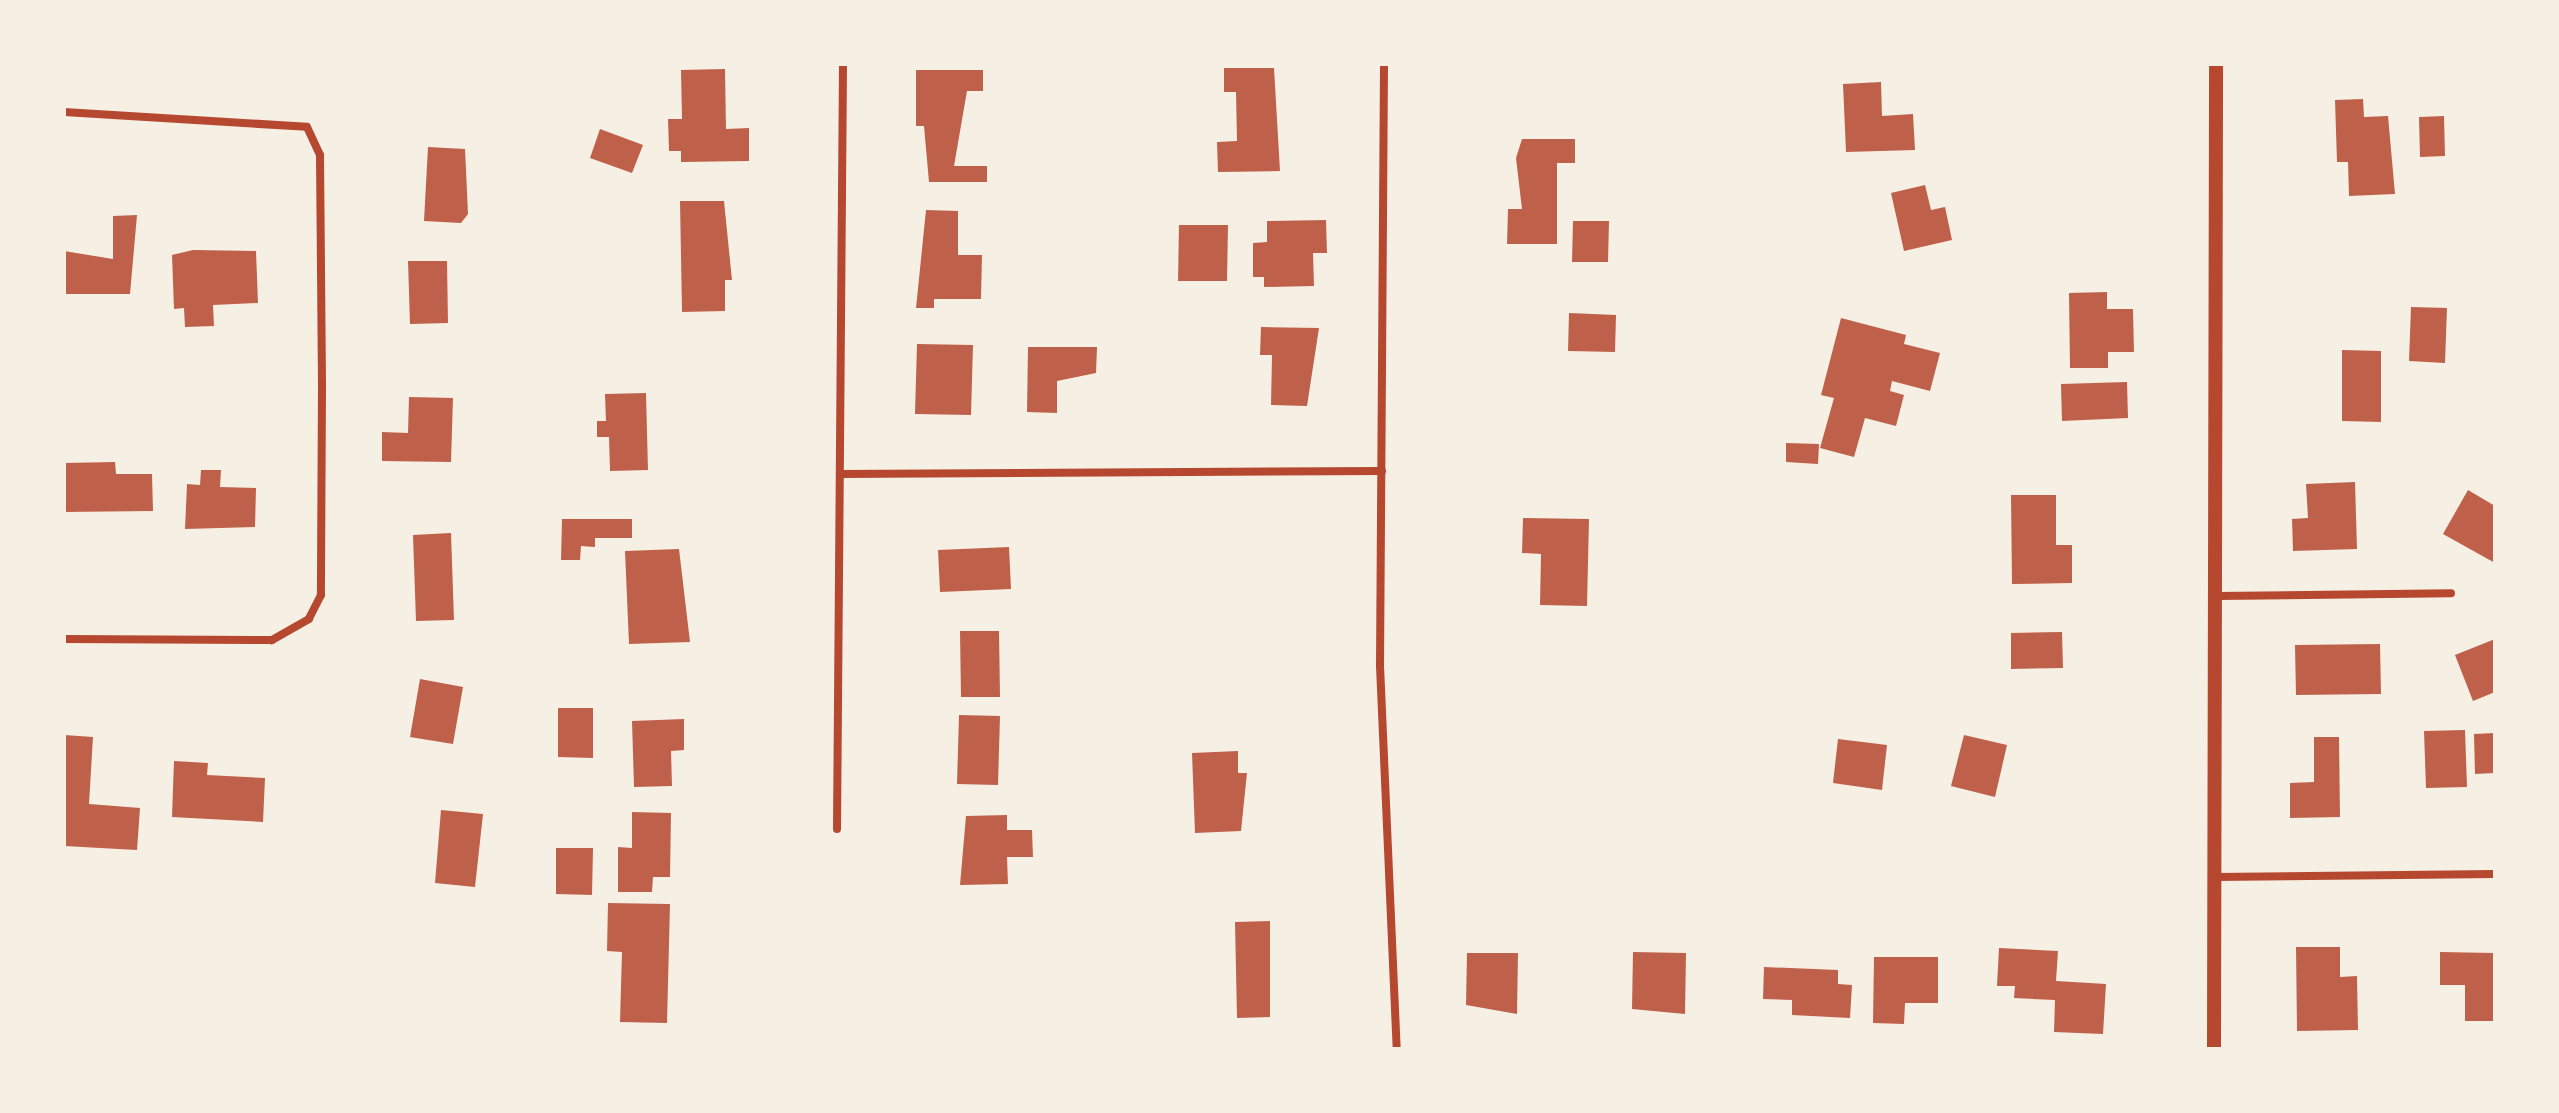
<!DOCTYPE html>
<style>
body{margin:0}
#map{position:relative;width:2559px;height:1113px;overflow:hidden;background:#f6efe4;font-family:"Roboto Condensed",sans-serif}
div>[style]{position:absolute}
.building>*{inset:0;background:#bf614a}
.minor>*{height:8px;margin:-4px;padding:0 4px;transform-origin:4px;border-radius:4px;background:#b5482f}
.tertiary>*{height:14px;margin:-7px;padding:0 7px;transform-origin:7px;border-radius:7px;background:#b5482f}
span{translate:-50% -50%;white-space:nowrap;text-align:center;line-height:1.15;-webkit-text-stroke:6px #f6efe4;paint-order:stroke}
.frame{position:absolute;inset:0;border:66px solid #f6efe4;pointer-events:none}
</style>
<div id="map">
<div class="building">
<div style="clip-path:polygon(1224px 68px,1274px 68px,1280px 171px,1218px 172px,1217px 142px,1237px 141px,1236px 92px,1224px 92px)"></div>
<div style="clip-path:polygon(725px 69px,726px 129px,749px 128px,749px 161px,681px 162px,681px 151px,669px 151px,668px 119px,682px 119px,681px 70px)"></div>
<div style="clip-path:polygon(916px 70px,983px 70px,983px 91px,967px 91px,954px 166px,987px 166px,987px 182px,929px 182px,924px 126px,916px 126px)"></div>
<div style="clip-path:polygon(1881px 82px,1882px 116px,1913px 114px,1915px 150px,1846px 152px,1843px 84px)"></div>
<div style="clip-path:polygon(2363px 99px,2364px 117px,2388px 116px,2395px 194px,2349px 196px,2348px 162px,2337px 162px,2335px 100px)"></div>
<div style="clip-path:polygon(2444px 116px,2445px 156px,2420px 157px,2419px 117px)"></div>
<div style="clip-path:polygon(600px 129px,643px 145px,632px 173px,590px 158px)"></div>
<div style="clip-path:polygon(1522px 139px,1575px 139px,1575px 163px,1557px 163px,1557px 244px,1507px 244px,1508px 209px,1522px 209px,1516px 158px)"></div>
<div style="clip-path:polygon(428px 147px,465px 149px,468px 214px,461px 223px,424px 221px)"></div>
<div style="clip-path:polygon(1925px 185px,1931px 210px,1945px 207px,1952px 240px,1904px 251px,1891px 193px)"></div>
<div style="clip-path:polygon(680px 201px,724px 201px,732px 280px,725px 280px,725px 311px,682px 312px)"></div>
<div style="clip-path:polygon(926px 210px,958px 211px,958px 255px,982px 255px,981px 299px,934px 299px,934px 308px,916px 308px)"></div>
<div style="clip-path:polygon(137px 215px,130px 294px,64px 294px,64px 251px,113px 259px,113px 216px)"></div>
<div style="clip-path:polygon(1326px 220px,1327px 253px,1313px 253px,1314px 286px,1264px 287px,1264px 277px,1253px 277px,1253px 243px,1267px 242px,1267px 221px)"></div>
<div style="clip-path:polygon(1573px 221px,1609px 221px,1608px 262px,1572px 262px)"></div>
<div style="clip-path:polygon(1179px 225px,1228px 225px,1227px 281px,1178px 281px)"></div>
<div style="clip-path:polygon(193px 250px,256px 251px,258px 303px,213px 305px,214px 326px,185px 327px,184px 308px,174px 309px,172px 255px)"></div>
<div style="clip-path:polygon(408px 261px,447px 261px,448px 323px,410px 324px)"></div>
<div style="clip-path:polygon(2107px 292px,2107px 309px,2133px 309px,2134px 352px,2108px 352px,2108px 368px,2070px 368px,2069px 293px)"></div>
<div style="clip-path:polygon(2411px 307px,2447px 308px,2445px 363px,2409px 361px)"></div>
<div style="clip-path:polygon(1569px 313px,1616px 315px,1615px 352px,1568px 351px)"></div>
<div style="clip-path:polygon(1841px 318px,1906px 335px,1904px 344px,1940px 353px,1930px 391px,1892px 381px,1890px 391px,1904px 395px,1896px 426px,1865px 418px,1854px 457px,1820px 448px,1834px 398px,1821px 395px)"></div>
<div style="clip-path:polygon(1261px 327px,1319px 328px,1307px 406px,1271px 405px,1272px 355px,1260px 355px)"></div>
<div style="clip-path:polygon(917px 344px,973px 345px,971px 415px,915px 414px)"></div>
<div style="clip-path:polygon(1028px 347px,1097px 347px,1096px 373px,1057px 381px,1057px 413px,1027px 412px)"></div>
<div style="clip-path:polygon(2342px 350px,2381px 351px,2381px 422px,2342px 421px)"></div>
<div style="clip-path:polygon(2127px 382px,2128px 418px,2062px 421px,2061px 384px)"></div>
<div style="clip-path:polygon(646px 393px,648px 470px,610px 471px,609px 437px,597px 437px,597px 421px,606px 421px,605px 394px)"></div>
<div style="clip-path:polygon(409px 397px,453px 398px,451px 462px,382px 461px,382px 432px,408px 433px)"></div>
<div style="clip-path:polygon(1786px 443px,1819px 444px,1818px 464px,1786px 462px)"></div>
<div style="clip-path:polygon(115px 462px,116px 474px,152px 474px,153px 511px,64px 512px,64px 463px)"></div>
<div style="clip-path:polygon(201px 470px,221px 470px,220px 487px,256px 488px,255px 527px,185px 529px,187px 484px,200px 485px)"></div>
<div style="clip-path:polygon(2355px 482px,2357px 549px,2293px 551px,2292px 519px,2308px 518px,2306px 484px)"></div>
<div style="clip-path:polygon(2468px 490px,2495px 506px,2495px 563px,2443px 534px)"></div>
<div style="clip-path:polygon(2011px 495px,2056px 495px,2056px 545px,2072px 545px,2072px 583px,2012px 584px)"></div>
<div style="clip-path:polygon(1523px 518px,1589px 519px,1587px 606px,1540px 605px,1541px 554px,1522px 553px)"></div>
<div style="clip-path:polygon(562px 519px,632px 519px,632px 538px,595px 538px,595px 547px,581px 546px,580px 560px,561px 560px)"></div>
<div style="clip-path:polygon(451px 533px,454px 620px,416px 621px,413px 535px)"></div>
<div style="clip-path:polygon(1009px 547px,1011px 589px,940px 592px,938px 550px)"></div>
<div style="clip-path:polygon(679px 549px,690px 642px,629px 644px,625px 551px)"></div>
<div style="clip-path:polygon(960px 631px,999px 631px,1000px 697px,961px 697px)"></div>
<div style="clip-path:polygon(2062px 632px,2063px 668px,2011px 669px,2011px 633px)"></div>
<div style="clip-path:polygon(2495px 639px,2495px 692px,2473px 701px,2455px 655px)"></div>
<div style="clip-path:polygon(2380px 644px,2381px 694px,2296px 695px,2295px 645px)"></div>
<div style="clip-path:polygon(420px 679px,463px 687px,453px 744px,410px 737px)"></div>
<div style="clip-path:polygon(558px 708px,593px 708px,593px 758px,558px 757px)"></div>
<div style="clip-path:polygon(959px 715px,1000px 716px,998px 785px,957px 784px)"></div>
<div style="clip-path:polygon(684px 719px,684px 750px,671px 751px,672px 786px,634px 787px,632px 721px)"></div>
<div style="clip-path:polygon(2465px 730px,2467px 787px,2426px 788px,2424px 731px)"></div>
<div style="clip-path:polygon(2495px 733px,2495px 773px,2475px 774px,2474px 734px)"></div>
<div style="clip-path:polygon(64px 735px,93px 737px,89px 804px,140px 808px,137px 850px,64px 846px)"></div>
<div style="clip-path:polygon(1964px 735px,2007px 745px,1995px 797px,1951px 786px)"></div>
<div style="clip-path:polygon(2314px 737px,2339px 737px,2340px 817px,2290px 818px,2290px 783px,2314px 782px)"></div>
<div style="clip-path:polygon(1838px 739px,1887px 745px,1882px 790px,1833px 783px)"></div>
<div style="clip-path:polygon(1238px 751px,1238px 773px,1247px 773px,1241px 831px,1195px 833px,1192px 753px)"></div>
<div style="clip-path:polygon(174px 761px,208px 763px,207px 775px,265px 778px,263px 822px,172px 817px)"></div>
<div style="clip-path:polygon(441px 810px,483px 814px,475px 887px,435px 883px)"></div>
<div style="clip-path:polygon(632px 812px,671px 813px,670px 877px,653px 877px,652px 892px,618px 892px,618px 847px,632px 848px)"></div>
<div style="clip-path:polygon(1007px 815px,1007px 830px,1032px 830px,1033px 857px,1007px 857px,1008px 884px,960px 885px,966px 816px)"></div>
<div style="clip-path:polygon(556px 848px,593px 848px,592px 895px,556px 894px)"></div>
<div style="clip-path:polygon(608px 903px,670px 904px,667px 1023px,620px 1022px,622px 952px,607px 951px)"></div>
<div style="clip-path:polygon(1270px 921px,1270px 1017px,1237px 1018px,1235px 922px)"></div>
<div style="clip-path:polygon(2296px 947px,2340px 947px,2340px 977px,2357px 976px,2358px 1030px,2297px 1031px)"></div>
<div style="clip-path:polygon(1999px 948px,2058px 951px,2056px 981px,2106px 984px,2103px 1034px,2054px 1032px,2055px 1000px,2014px 998px,2015px 986px,1997px 986px)"></div>
<div style="clip-path:polygon(1633px 952px,1686px 953px,1685px 1014px,1632px 1009px)"></div>
<div style="clip-path:polygon(2440px 952px,2495px 953px,2494px 1021px,2465px 1021px,2465px 985px,2440px 985px)"></div>
<div style="clip-path:polygon(1467px 953px,1518px 953px,1517px 1014px,1466px 1005px)"></div>
<div style="clip-path:polygon(1874px 957px,1938px 957px,1938px 1003px,1905px 1003px,1904px 1024px,1873px 1023px)"></div>
<div style="clip-path:polygon(1764px 967px,1838px 970px,1838px 984px,1852px 985px,1850px 1018px,1792px 1015px,1792px 1000px,1763px 999px)"></div>
</div>
<div class="minor">
<div style="left:1384px;top:64px;width:602px;rotate:90.38deg"></div>
<div style="left:1380px;top:666px;width:383px;rotate:87.5deg"></div>
<div style="left:64px;top:112px;width:243px;rotate:3.5deg"></div>
<div style="left:307px;top:127px;width:31px;rotate:65deg"></div>
<div style="left:320px;top:155px;width:231px;rotate:89.5deg"></div>
<div style="left:322px;top:386px;width:209px;rotate:90.3deg"></div>
<div style="left:321px;top:595px;width:27px;rotate:117deg"></div>
<div style="left:309px;top:619px;width:43px;rotate:150.4deg"></div>
<div style="left:272px;top:640px;width:208px;rotate:-179.7deg"></div>
<div style="left:840px;top:474px;width:542px;rotate:-0.32deg"></div>
<div style="left:2217px;top:596px;width:234px;rotate:-0.7deg"></div>
<div style="left:837px;top:829px;width:765px;rotate:-89.55deg"></div>
<div style="left:2215px;top:877px;width:280px;rotate:-0.6deg"></div>
</div>
<div class="tertiary">
<div style="left:2214px;top:1049px;width:985px;rotate:-89.88deg"></div>
</div>
<div class="frame"></div>
</div>
